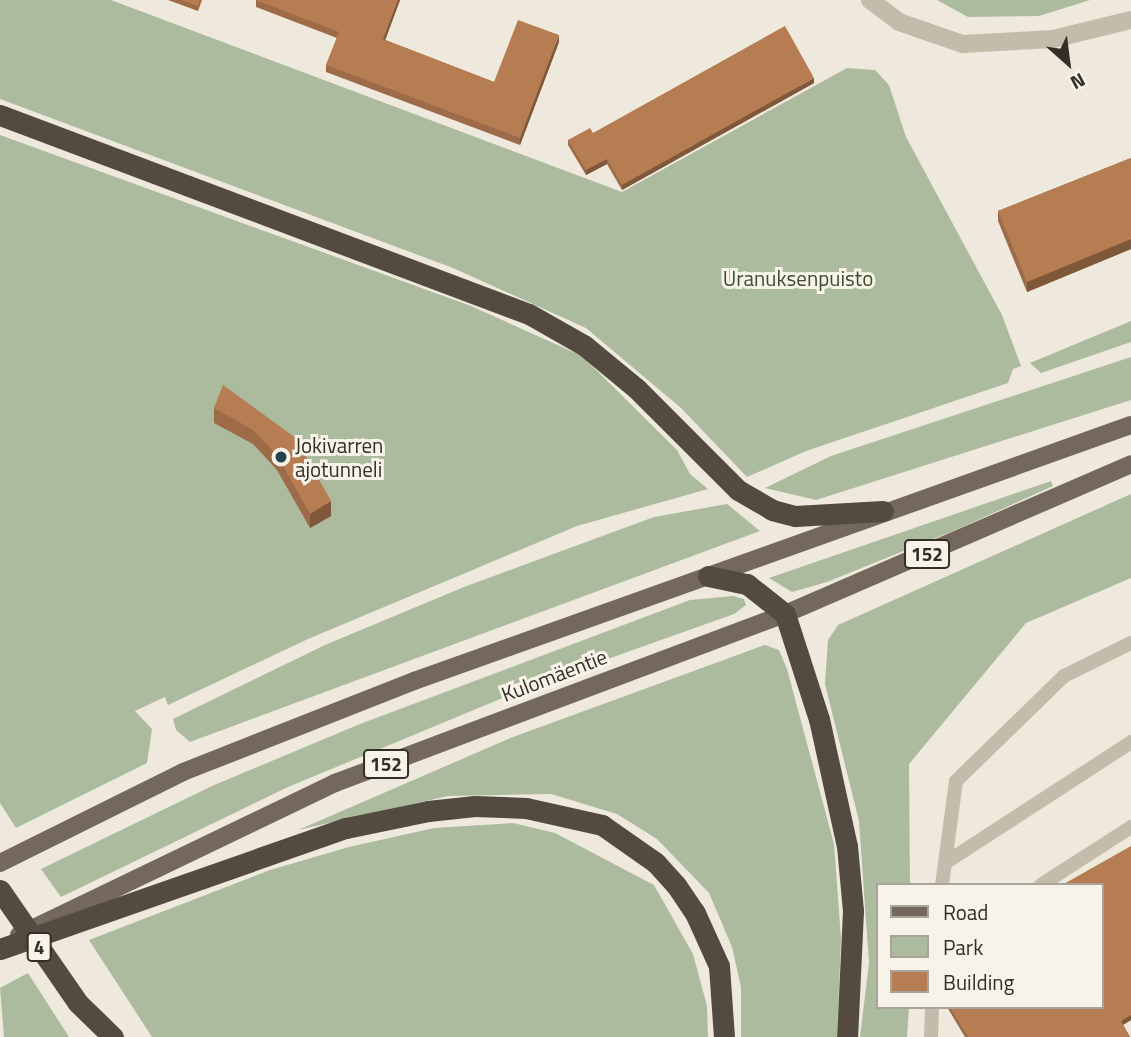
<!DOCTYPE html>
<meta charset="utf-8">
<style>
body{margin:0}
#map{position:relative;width:1131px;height:1037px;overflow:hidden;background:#eee9dc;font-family:"Titillium Web",sans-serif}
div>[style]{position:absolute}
.green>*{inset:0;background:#acbb9e}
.service>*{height:14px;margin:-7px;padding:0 7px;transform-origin:7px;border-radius:7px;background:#c5bbaa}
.tertiary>*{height:18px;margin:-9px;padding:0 9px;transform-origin:9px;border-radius:9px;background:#c5bbaa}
.primary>*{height:18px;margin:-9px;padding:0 9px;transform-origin:9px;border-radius:9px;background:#73685b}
.motorway>*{height:21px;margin:-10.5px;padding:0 10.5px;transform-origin:10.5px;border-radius:10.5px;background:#534a40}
.motorway-bridge>*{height:21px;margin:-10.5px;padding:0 10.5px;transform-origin:10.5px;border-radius:10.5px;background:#534a40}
.wall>*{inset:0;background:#9d6b47}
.shaded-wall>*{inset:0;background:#7f5739}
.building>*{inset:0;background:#b67c52}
.dots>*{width:19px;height:19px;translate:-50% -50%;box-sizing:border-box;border:4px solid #f7f3e8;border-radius:50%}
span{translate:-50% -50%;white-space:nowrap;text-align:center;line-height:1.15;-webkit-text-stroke:6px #f7f3e8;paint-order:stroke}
.shield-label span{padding:2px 5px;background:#f7f3e8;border:2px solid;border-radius:5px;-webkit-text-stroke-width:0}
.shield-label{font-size:19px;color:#332e28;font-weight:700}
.park-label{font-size:21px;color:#3d4e2f}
.poi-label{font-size:21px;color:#332e28}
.left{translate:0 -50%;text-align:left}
.street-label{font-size:21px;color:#332e28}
.legend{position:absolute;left:876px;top:883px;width:228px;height:126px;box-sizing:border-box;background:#f7f3e8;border:2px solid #a9a49b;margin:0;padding:9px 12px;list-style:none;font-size:21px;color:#332e28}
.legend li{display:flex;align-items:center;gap:14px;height:35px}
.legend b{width:35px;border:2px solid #a9a49b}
.north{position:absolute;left:1033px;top:28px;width:70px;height:70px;-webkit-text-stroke:5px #f7f3e8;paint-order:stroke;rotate:152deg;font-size:19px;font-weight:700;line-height:28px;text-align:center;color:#332e28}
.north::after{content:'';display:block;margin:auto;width:24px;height:32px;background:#332e28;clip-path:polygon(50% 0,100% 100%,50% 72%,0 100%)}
</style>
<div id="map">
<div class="green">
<div style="clip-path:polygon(0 0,111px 0,622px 192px,847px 68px,875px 70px,889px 85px,906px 137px,1002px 315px,1021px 366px,1013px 369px,1008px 383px,806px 451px,747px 477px,681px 408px,586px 328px,453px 268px,0 99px)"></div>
<div style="clip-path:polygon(937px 0,1090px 0,1039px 16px,968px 17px)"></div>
<div style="clip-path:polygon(0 135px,471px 306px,582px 356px,677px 450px,690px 474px,708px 489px,577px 526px,308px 639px,168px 705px,165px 697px,135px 711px,152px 729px,147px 763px,16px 828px,0 803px)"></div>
<div style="clip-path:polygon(1131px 321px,1131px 342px,1041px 373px,1030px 363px)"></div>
<div style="clip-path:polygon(1131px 357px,1131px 400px,816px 500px,765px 488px,831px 456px)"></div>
<div style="clip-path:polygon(1051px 481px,1053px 486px,958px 529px,827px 582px,792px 592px,769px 578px)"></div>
<div style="clip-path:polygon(1131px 494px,1131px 578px,1026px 623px,909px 764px,910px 885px,877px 885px,877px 1007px,909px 1007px,907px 1037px,860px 1037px,869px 963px,859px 821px,825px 684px,828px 640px,838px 625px)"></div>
<div style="clip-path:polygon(727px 504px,760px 531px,190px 742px,176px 730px,173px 719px,325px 645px,464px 587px,654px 517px)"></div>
<div style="clip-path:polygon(733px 596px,744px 599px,746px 605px,734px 614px,532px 686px,288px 787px,61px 897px,41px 869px,212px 786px,360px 724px,690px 600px)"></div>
<div style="clip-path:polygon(765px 645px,779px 650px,787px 669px,834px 844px,841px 938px,837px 1037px,741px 1037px,741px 987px,732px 947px,709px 893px,657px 839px,617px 814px,551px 794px,448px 796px,298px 830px,513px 737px)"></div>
<div style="clip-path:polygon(513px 823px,555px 833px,654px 885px,693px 954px,707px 1006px,708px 1037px,152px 1037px,89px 940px,270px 870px,349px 847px,434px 828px)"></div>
<div style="clip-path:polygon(28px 973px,53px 1012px,69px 1037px,4px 1037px,0 988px)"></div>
</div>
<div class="service">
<div style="left:945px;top:863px;width:222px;rotate:-33deg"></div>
<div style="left:942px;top:885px;width:105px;rotate:-82.3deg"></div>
<div style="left:956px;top:781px;width:151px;rotate:-44.2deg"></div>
<div style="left:1064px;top:676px;width:75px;rotate:-26.2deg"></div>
<div style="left:1041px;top:885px;width:107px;rotate:-32.8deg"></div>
<div style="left:931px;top:1037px;width:30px;rotate:-88deg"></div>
</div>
<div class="tertiary">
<div style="left:870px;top:0;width:36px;rotate:37deg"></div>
<div style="left:899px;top:22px;width:68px;rotate:19deg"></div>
<div style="left:963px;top:44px;width:90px;rotate:-3.2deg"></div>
<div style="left:1053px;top:39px;width:80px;rotate:-13.7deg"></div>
</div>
<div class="primary">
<div style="left:0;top:863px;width:204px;rotate:-26.4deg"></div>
<div style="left:183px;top:772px;width:248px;rotate:-21.5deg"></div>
<div style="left:414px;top:681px;width:761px;rotate:-19.65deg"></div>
<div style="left:19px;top:935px;width:351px;rotate:-25.7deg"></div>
<div style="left:335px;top:783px;width:481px;rotate:-20.6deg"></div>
<div style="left:785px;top:614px;width:377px;rotate:-23.4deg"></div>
</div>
<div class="motorway">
<div style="left:0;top:115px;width:565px;rotate:20.62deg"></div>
<div style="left:529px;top:314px;width:64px;rotate:29.7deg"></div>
<div style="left:585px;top:346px;width:67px;rotate:39.6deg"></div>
<div style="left:637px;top:389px;width:143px;rotate:45deg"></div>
<div style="left:738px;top:490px;width:39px;rotate:30deg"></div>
<div style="left:772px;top:510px;width:24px;rotate:15deg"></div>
<div style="left:795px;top:516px;width:88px;rotate:-3.3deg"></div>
<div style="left:708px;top:576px;width:40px;rotate:12deg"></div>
<div style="left:747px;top:584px;width:48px;rotate:38.3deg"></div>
<div style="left:785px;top:614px;width:110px;rotate:72.1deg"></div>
<div style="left:819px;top:719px;width:130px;rotate:77.6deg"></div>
<div style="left:847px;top:846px;width:65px;rotate:84.7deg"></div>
<div style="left:853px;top:911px;width:126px;rotate:92.7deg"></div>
<div style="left:0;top:949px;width:367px;rotate:-19.3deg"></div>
<div style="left:346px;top:828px;width:84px;rotate:-11.7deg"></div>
<div style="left:428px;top:811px;width:47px;rotate:-6.1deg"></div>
<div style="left:475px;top:806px;width:51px;rotate:2.2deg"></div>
<div style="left:526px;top:808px;width:78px;rotate:12.6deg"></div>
<div style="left:602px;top:825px;width:66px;rotate:35.1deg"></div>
<div style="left:656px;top:863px;width:30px;rotate:48deg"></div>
<div style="left:676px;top:885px;width:34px;rotate:56deg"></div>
<div style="left:695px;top:913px;width:58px;rotate:65.6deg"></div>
<div style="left:719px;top:966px;width:71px;rotate:86deg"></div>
<div style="left:78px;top:1003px;width:49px;rotate:44.2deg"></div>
</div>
<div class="motorway-bridge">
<div style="left:0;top:890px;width:137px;rotate:55.4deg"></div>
</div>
<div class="wall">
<div style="clip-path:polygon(168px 0,202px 0,198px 11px)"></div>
<div style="clip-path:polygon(256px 0,400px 0,385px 40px,494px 82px,559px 42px,520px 145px,326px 72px,326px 65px,337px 38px,256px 7px)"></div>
<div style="clip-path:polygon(814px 83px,622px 190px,607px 164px,586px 175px,568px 145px,568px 140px,593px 133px)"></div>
<div style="clip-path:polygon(1131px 158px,1131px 249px,1027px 292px,998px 221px,998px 211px)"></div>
<div style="clip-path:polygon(214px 408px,304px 453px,331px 516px,310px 528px,277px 470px,253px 444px,214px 423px)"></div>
<div style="clip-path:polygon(1131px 846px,1131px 1020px,1123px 1025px,1130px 1037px,965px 1037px,947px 1007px,1101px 1007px)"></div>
</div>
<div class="shaded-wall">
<div style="clip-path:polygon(398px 0,400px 0,383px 46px,383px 39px)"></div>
<div style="clip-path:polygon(559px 35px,559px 42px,520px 145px,520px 138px)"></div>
<div style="clip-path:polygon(814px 78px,814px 83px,622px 190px,622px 185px)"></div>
<div style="clip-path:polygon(607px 159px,607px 164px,586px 175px,586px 170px)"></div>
<div style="clip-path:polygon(1131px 239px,1131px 249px,1027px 292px,1027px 282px)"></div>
<div style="clip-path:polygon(331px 501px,331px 516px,310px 528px,310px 514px)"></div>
<div style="clip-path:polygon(1131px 1015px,1131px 1020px,1121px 1026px,1121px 1021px)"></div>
</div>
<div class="building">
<div style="clip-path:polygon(181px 0,200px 0,198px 6px)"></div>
<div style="clip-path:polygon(256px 0,398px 0,383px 39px,494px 82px,518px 20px,559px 35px,520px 138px,326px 65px,339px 32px)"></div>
<div style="clip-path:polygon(785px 26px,814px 78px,622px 185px,607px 159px,586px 170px,568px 140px,590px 128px,593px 133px)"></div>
<div style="clip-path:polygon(1131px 158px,1131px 239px,1027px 282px,998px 211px)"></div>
<div style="clip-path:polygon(223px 385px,304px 444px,301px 448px,331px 501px,310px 514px,277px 455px,253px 430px,214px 408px)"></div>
<div style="clip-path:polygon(1131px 846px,1131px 1015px,1121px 1021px,1130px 1037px,968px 1037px,950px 1007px,1101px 1007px,1101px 885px,1062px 885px)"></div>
</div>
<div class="dots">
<div style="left:281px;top:457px;background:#23444f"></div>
</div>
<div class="shield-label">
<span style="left:927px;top:554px">152</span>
<span style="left:386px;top:764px">152</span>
<span style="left:39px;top:947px">4</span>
</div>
<div class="park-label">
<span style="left:798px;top:278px">Uranuksenpuisto</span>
</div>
<div class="poi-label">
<span class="left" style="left:295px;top:457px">Jokivarren<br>ajotunneli</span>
</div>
<div class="street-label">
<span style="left:554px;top:675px;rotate:-21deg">Kulomäentie</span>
</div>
<ul class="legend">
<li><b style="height:9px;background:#73685b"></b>Road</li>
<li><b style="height:19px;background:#acbb9e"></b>Park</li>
<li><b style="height:19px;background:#b67c52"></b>Building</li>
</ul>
<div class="north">N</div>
</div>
